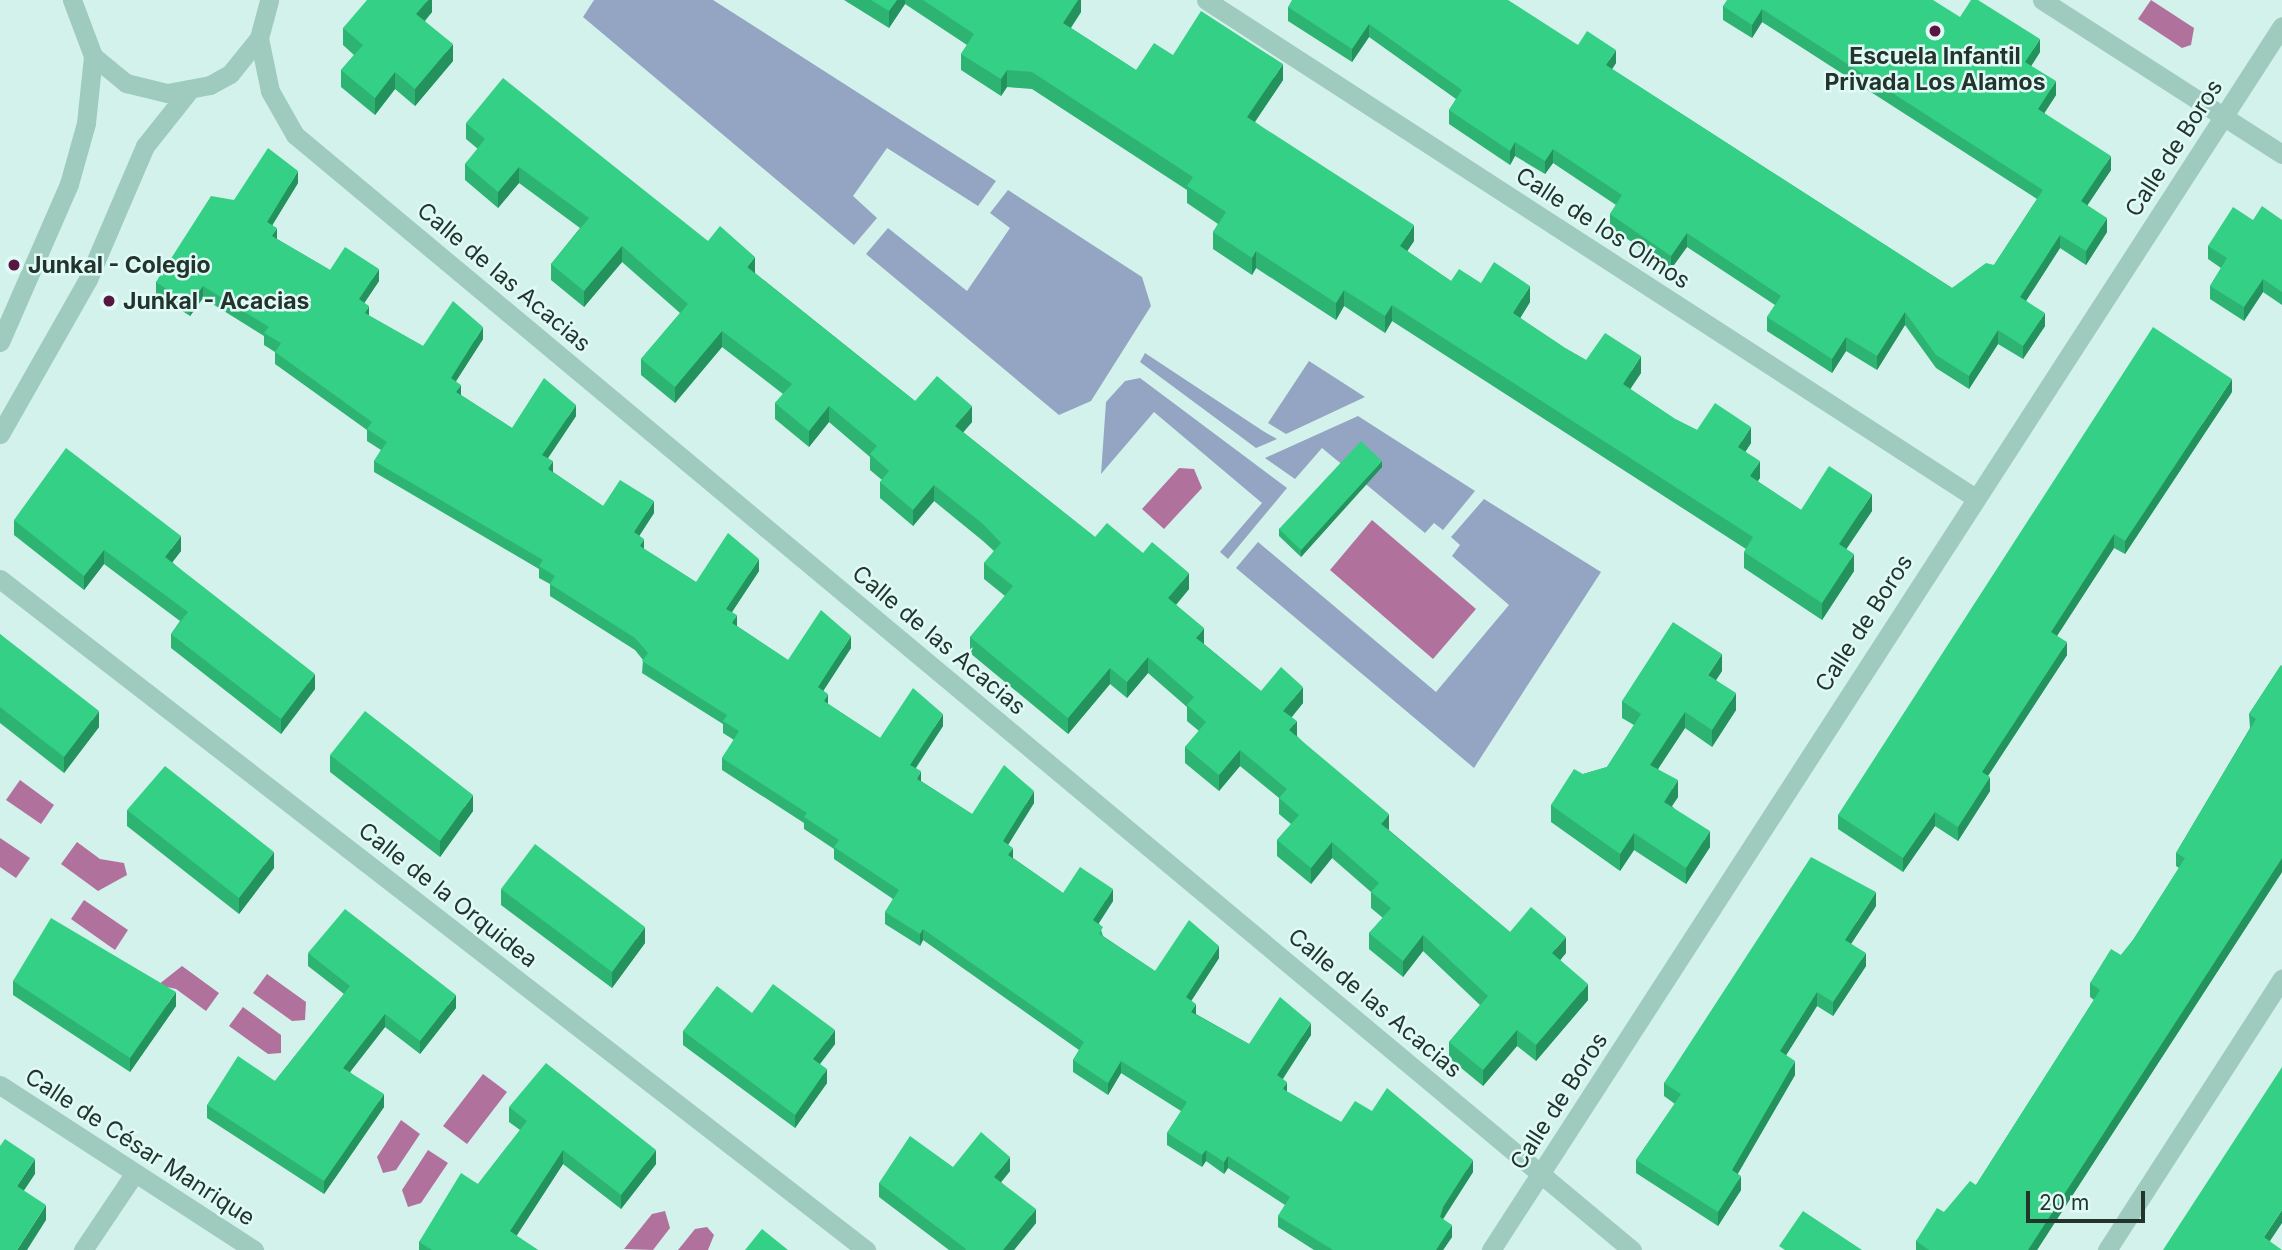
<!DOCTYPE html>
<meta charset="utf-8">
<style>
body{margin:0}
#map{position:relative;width:2282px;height:1250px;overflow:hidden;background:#d4f2ec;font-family:Inter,sans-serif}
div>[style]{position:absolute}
.green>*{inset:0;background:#93a5c2}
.water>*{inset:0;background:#b1719d}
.minor>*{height:19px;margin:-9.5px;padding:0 9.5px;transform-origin:9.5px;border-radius:9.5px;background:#9fcbbf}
.wall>*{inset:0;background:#2db372}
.shaded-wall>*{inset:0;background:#24925d}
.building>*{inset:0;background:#34d085}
.dots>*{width:19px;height:19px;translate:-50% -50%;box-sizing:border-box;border:4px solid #e0faf5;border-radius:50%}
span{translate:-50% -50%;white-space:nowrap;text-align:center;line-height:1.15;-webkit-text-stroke:5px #e0faf5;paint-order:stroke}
.poi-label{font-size:23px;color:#23342d;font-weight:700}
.left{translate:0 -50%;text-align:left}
.street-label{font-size:23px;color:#23342d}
.scale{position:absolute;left:2026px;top:1191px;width:119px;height:32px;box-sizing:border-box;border:4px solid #23342d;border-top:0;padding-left:9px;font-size:21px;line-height:24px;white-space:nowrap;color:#23342d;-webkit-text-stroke:5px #e0faf5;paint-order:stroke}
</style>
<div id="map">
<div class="green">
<div style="clip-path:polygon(594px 0,713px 0,996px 181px,978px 206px,887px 148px,853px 196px,877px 218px,854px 245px,583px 17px)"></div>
<div style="clip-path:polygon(1008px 190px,1142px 277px,1151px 306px,1091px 401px,1059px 415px,866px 254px,888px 228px,967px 291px,1010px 228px,990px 213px)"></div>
<div style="clip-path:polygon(1145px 353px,1263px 431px,1277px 439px,1256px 448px,1140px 362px)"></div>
<div style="clip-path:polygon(1309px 361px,1365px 397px,1286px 434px,1268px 423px)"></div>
<div style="clip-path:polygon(1140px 378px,1287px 488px,1228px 559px,1220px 552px,1262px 503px,1154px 412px,1101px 474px,1106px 402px,1125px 381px)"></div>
<div style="clip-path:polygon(1358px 416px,1475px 491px,1443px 530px,1434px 523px,1425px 533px,1322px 448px,1295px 479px,1265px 458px)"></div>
<div style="clip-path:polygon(1484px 499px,1601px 572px,1474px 768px,1236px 568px,1258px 542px,1436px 692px,1509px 605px,1452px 556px,1460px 545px,1451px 537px)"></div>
</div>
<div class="water">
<div style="clip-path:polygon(2151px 0,2194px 28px,2191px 45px,2182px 48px,2138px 19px)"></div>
<div style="clip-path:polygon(1179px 468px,1194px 469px,1202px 488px,1164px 529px,1142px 509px)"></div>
<div style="clip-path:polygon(1372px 520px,1476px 609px,1433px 659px,1330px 570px)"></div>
<div style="clip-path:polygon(20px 780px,54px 805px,41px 824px,6px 800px)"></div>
<div style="clip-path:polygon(0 838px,30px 858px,16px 878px,0 867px)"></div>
<div style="clip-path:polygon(77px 842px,100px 859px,124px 863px,127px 875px,98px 891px,61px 864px)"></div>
<div style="clip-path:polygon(84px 900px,128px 930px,115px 950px,71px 919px)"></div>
<div style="clip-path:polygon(182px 966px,219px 993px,206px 1011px,176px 989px,158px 985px)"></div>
<div style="clip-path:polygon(267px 974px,306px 1002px,305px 1020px,292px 1021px,253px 993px)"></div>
<div style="clip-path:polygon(243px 1007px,281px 1035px,281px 1053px,268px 1054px,229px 1026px)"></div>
<div style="clip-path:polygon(483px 1074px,507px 1092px,467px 1144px,443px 1126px)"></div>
<div style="clip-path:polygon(401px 1120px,420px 1134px,396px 1170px,383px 1173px,377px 1157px)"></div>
<div style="clip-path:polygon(428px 1150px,448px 1163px,421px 1203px,408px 1207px,402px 1190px)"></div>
<div style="clip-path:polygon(665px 1211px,670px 1228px,653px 1250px,624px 1249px,652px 1214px)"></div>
<div style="clip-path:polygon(707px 1227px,714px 1235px,708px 1250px,678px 1250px,695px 1229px)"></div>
</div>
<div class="minor">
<div style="left:72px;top:0;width:60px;rotate:69.4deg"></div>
<div style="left:93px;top:56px;width:43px;rotate:39.3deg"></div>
<div style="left:126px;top:83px;width:42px;rotate:13.7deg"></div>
<div style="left:167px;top:93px;width:44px;rotate:-10.5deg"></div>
<div style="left:210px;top:85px;width:23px;rotate:-29deg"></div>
<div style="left:230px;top:74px;width:46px;rotate:-51.1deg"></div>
<div style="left:259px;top:38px;width:39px;rotate:-75deg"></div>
<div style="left:1206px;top:0;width:915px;rotate:32.91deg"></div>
<div style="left:2042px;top:0;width:285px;rotate:32.7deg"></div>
<div style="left:259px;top:38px;width:54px;rotate:78.3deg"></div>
<div style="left:270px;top:91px;width:51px;rotate:60.4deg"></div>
<div style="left:295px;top:135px;width:1741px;rotate:39.83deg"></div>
<div style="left:0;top:342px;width:172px;rotate:-66.4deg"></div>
<div style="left:69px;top:184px;width:63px;rotate:-74.4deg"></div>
<div style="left:86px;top:123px;width:67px;rotate:-84deg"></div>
<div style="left:0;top:434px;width:178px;rotate:-60.4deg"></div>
<div style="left:88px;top:279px;width:145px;rotate:-66.8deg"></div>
<div style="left:145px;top:146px;width:69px;rotate:-51.5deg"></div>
<div style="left:0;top:579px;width:1096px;rotate:37.77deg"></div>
<div style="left:0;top:1085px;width:303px;rotate:33deg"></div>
<div style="left:83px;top:1250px;width:92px;rotate:-56.1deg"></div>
<div style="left:1491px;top:1250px;width:1457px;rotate:-57.13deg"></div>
<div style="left:2107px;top:1250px;width:323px;rotate:-57.2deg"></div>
</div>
<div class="wall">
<div style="clip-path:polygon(432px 0,432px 12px,425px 21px,453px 61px,415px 106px,395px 89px,375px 115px,341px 87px,341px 70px,354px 55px,343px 45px,343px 28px)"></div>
<div style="clip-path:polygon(844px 0,1081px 0,1081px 12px,1071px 28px,1136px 70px,1173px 55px,1283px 80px,1255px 122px,1414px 241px,1407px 251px,1451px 281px,1481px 283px,1530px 302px,1520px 318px,1565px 348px,1586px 360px,1641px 373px,1630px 389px,1675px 419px,1697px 430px,1751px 443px,1745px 452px,1760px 478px,1757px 481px,1801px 510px,1872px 511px,1846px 549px,1854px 571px,1822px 620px,1744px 568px,1744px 552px,1746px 549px,1392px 321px,1385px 333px,1344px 306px,1336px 320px,1256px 268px,1252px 275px,1213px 249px,1213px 232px,1218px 224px,1187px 203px,1187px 190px,1032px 89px,1007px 87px,1001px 96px,961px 70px,961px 54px,967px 45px,905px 4px,889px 28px)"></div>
<div style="clip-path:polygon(1723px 6px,1960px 17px,2040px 52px,2031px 66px,2056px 95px,2044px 113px,2111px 170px,2087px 205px,2107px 232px,2086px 265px,2060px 248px,2026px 301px,2045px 326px,2023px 359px,1998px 344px,1969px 389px,1936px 368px,1905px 325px,1877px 370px,1846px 351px,1832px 373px,1767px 331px,1767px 317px,1775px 305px,1687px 247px,1671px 269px,1610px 227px,1610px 214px,1616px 205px,1553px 163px,1545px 174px,1515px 156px,1510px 165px,1449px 124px,1449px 110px,1456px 99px,1369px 37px,1352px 62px,1288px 21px,1288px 7px,1578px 45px,1616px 63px,1612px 69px,1952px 288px,1994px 265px,2037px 199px,1762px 22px,1752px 38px,1723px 20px)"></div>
<div style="clip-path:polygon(466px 123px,708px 241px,755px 273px,915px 401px,972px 422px,963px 432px,1095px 537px,1143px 553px,1189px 589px,1176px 605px,1204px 644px,1261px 691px,1303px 703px,1292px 717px,1297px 736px,1389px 830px,1510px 932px,1566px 953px,1560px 960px,1588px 1000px,1536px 1061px,1517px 1046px,1483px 1086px,1449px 1058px,1449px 1042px,1480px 1005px,1423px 951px,1403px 977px,1369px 949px,1369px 933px,1383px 918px,1371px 908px,1371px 892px,1332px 858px,1311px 884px,1277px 856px,1277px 840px,1291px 824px,1279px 814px,1279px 798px,1240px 766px,1219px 791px,1185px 763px,1185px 747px,1199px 731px,1187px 721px,1187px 707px,1148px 673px,1127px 698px,1110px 684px,1068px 734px,970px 653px,970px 637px,1005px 596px,984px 579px,984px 563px,994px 551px,983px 541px,934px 501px,913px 526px,880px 498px,880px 482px,882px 480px,870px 470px,870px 457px,829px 422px,809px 447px,775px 419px,775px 403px,783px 394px,722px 347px,675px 403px,641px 375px,641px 359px,680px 313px,622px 262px,584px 307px,551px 280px,551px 264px,580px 228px,519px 183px,498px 208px,465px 180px,465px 164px,478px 149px,466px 139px)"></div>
<div style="clip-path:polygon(298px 183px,272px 225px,277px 239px,330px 270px,379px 281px,364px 303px,369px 316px,423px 346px,483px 339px,456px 381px,461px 395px,512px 428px,576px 416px,548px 458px,553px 472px,603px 506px,654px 513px,639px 536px,644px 549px,696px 582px,759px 571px,732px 612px,737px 626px,788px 660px,851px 648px,823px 691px,828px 704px,880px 738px,943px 726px,916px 768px,921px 781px,972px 814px,1034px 803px,1008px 845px,1013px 858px,1063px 893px,1113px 901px,1099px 923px,1103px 936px,1155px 971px,1219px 958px,1191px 1001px,1196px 1014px,1249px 1044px,1311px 1035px,1283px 1079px,1287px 1092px,1341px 1122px,1473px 1172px,1443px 1219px,1452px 1237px,1443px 1250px,1314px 1250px,1278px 1227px,1278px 1216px,1285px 1205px,1228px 1168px,1224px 1174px,1206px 1161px,1202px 1167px,1167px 1145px,1167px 1133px,1181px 1111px,1121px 1073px,1108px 1095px,1073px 1072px,1073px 1060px,1079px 1050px,923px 940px,920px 946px,885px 924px,885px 912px,893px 899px,834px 859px,834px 849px,804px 829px,804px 823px,722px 770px,722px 758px,734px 740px,723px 733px,723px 724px,642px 673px,643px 660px,635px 650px,550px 596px,550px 584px,539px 578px,539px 569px,374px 472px,374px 461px,381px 450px,367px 441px,367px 430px,275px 364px,275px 352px,264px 345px,264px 336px,203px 298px,190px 316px,156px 294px,156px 282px,234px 200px)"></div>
<div style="clip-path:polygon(2253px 220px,2282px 220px,2282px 305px,2263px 292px,2244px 321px,2210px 299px,2210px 286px,2221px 268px,2208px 259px,2208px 246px)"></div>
<div style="clip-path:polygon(2232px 392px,2125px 554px,2114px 548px,2057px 636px,2067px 655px,1988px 776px,1990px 791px,1958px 841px,1935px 826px,1903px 872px,1838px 829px,1838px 815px)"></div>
<div style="clip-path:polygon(1382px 467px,1301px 557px,1279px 536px,1279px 529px)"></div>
<div style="clip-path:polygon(14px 520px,181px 551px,172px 562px,315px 689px,281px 734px,171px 648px,171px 634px,180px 621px,104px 564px,84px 590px,14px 535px)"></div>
<div style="clip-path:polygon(0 634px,99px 727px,64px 773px,0 723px)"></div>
<div style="clip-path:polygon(2281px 665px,2282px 872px,2037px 1250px,1916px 1250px,1916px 1241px,1944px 1212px,1976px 1185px,2094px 1000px,2090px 997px,2090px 983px,2121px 955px,2133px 940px,2179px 868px,2176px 866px,2176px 853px,2250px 728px,2249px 714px)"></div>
<div style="clip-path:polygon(1722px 671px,1716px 680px,1736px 710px,1712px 747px,1685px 728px,1658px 769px,1678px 797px,1672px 806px,1710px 847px,1686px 884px,1634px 850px,1620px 871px,1551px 822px,1551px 805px,1583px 774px,1607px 767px,1634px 725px,1622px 718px,1622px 701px)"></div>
<div style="clip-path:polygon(330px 755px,473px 811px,440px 857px,330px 772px)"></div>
<div style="clip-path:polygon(127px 810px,274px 868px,239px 914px,127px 826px)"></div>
<div style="clip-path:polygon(501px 889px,645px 943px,612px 988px,501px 905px)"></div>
<div style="clip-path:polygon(1876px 906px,1851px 944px,1866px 966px,1833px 1016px,1817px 1006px,1786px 1055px,1795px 1075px,1737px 1174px,1741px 1190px,1718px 1226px,1636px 1173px,1636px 1160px,1675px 1104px,1664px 1096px,1664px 1083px)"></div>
<div style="clip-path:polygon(308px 953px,456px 1008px,420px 1054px,385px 1027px,350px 1072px,384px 1107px,324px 1194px,207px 1118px,207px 1105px,275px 1081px,344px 994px,308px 966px)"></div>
<div style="clip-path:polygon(13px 981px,176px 1006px,130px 1072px,13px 995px)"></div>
<div style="clip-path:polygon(752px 1013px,835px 1044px,820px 1064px,827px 1083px,795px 1128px,683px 1045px,683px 1031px)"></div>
<div style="clip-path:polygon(509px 1107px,656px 1164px,621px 1209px,563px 1164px,516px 1236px,538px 1250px,419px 1250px,419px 1242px,478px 1184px,520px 1130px,509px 1122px)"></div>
<div style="clip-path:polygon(953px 1167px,1010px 1171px,1001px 1182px,1036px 1223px,1014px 1250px,949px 1250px,879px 1197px,879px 1183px)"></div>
</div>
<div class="shaded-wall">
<div style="clip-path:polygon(428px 0,432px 0,432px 12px,416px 30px,416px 14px)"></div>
<div style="clip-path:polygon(897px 0,905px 0,905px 4px,889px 28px,889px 11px)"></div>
<div style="clip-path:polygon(1078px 0,1081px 0,1081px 12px,1063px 39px,1063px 23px)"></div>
<div style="clip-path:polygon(1762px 9px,1762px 22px,1752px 38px,1752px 25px)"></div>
<div style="clip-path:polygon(1369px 24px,1369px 37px,1352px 62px,1352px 49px)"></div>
<div style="clip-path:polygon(2040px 39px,2040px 52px,2025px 76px,2025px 62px)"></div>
<div style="clip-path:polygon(453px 44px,453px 61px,415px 106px,415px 89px)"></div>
<div style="clip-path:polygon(1616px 50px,1616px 63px,1606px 78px,1606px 65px)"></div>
<div style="clip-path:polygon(1283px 64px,1283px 80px,1247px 133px,1247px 117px)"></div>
<div style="clip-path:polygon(1007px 70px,1007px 87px,1001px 96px,1001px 79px)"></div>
<div style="clip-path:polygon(395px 72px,395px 89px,375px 115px,375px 98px)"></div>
<div style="clip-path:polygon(2056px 81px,2056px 95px,2038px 123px,2038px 109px)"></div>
<div style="clip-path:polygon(1515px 142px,1515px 156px,1510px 165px,1510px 151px)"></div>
<div style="clip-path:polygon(1553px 149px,1553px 163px,1545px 174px,1545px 161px)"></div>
<div style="clip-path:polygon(2111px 156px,2111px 170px,2081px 215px,2081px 201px)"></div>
<div style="clip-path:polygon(519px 167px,519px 183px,498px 208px,498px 192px)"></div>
<div style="clip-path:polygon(298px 171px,298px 183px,267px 234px,267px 222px)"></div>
<div style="clip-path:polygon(2107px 218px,2107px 232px,2086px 265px,2086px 251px)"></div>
<div style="clip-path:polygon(1414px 225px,1414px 241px,1400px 262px,1400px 246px)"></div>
<div style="clip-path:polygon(277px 228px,277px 240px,272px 236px)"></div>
<div style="clip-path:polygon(1687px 233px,1687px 247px,1671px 269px,1671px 256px)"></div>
<div style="clip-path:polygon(2060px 235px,2060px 248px,2020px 310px,2020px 297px)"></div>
<div style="clip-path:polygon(622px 246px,622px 262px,584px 307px,584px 291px)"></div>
<div style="clip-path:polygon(1256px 251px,1256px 268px,1252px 275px,1252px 258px)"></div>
<div style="clip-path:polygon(755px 257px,755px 273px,747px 283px,747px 267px)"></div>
<div style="clip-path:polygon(379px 269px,379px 281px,359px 311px,359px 299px)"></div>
<div style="clip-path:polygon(2263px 279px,2263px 292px,2244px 321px,2244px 307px)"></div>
<div style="clip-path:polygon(203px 286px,203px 298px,190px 316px,190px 305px)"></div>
<div style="clip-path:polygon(1530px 286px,1530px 302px,1513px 330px,1513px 313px)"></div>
<div style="clip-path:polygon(1344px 290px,1344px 306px,1336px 320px,1336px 303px)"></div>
<div style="clip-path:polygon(1392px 305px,1392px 321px,1385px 333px,1385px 316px)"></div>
<div style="clip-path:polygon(369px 306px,369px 318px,365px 313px)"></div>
<div style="clip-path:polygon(1905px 312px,1905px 325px,1877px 370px,1877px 356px)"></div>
<div style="clip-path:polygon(2045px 313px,2045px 326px,2023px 359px,2023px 346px)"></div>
<div style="clip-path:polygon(483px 327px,483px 339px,451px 389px,451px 378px)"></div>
<div style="clip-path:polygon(1998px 330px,1998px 344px,1969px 389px,1969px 376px)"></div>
<div style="clip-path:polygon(722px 331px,722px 347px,675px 403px,675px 387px)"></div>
<div style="clip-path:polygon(1846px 337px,1846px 351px,1832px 373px,1832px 359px)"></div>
<div style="clip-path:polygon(1641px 356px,1641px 373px,1623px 400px,1623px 384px)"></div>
<div style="clip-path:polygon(2232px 379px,2232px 392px,2125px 554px,2125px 541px)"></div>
<div style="clip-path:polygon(461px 385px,461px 396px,456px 392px)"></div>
<div style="clip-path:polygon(576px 405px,576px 416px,542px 467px,542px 455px)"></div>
<div style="clip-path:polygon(829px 406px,829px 422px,809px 447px,809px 431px)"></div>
<div style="clip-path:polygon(972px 406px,972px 422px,955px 442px,955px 426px)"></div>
<div style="clip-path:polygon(1751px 427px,1751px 443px,1738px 463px,1738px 447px)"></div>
<div style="clip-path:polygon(553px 461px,553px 473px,548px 469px)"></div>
<div style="clip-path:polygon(1382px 461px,1382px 467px,1301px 557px,1301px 550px)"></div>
<div style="clip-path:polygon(1760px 461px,1760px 478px,1750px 493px,1750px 476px)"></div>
<div style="clip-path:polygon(934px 485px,934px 501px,913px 526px,913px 510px)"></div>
<div style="clip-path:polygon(1872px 494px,1872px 511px,1839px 560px,1839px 544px)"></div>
<div style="clip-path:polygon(654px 501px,654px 513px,634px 544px,634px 532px)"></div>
<div style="clip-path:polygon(2114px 534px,2114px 548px,2051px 645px,2051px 632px)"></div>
<div style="clip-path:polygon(181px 536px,181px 551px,165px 572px,165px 557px)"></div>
<div style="clip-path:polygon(644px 539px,644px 551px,640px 546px)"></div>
<div style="clip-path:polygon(104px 550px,104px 564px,84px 590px,84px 576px)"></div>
<div style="clip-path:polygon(1854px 554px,1854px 571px,1822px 620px,1822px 603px)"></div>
<div style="clip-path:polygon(759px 559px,759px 571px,726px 621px,726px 609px)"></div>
<div style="clip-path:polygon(1189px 573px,1189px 589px,1168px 614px,1168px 598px)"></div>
<div style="clip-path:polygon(737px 615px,737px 627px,732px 623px)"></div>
<div style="clip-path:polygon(1204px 628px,1204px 644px,1196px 638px)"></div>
<div style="clip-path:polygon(851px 636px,851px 648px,818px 699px,818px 687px)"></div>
<div style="clip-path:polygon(2067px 642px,2067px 655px,1982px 785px,1982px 772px)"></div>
<div style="clip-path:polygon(1722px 654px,1722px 671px,1708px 692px,1708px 675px)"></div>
<div style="clip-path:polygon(1148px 657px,1148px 673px,1127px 698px,1127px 682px)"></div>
<div style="clip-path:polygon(1110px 668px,1110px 684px,1068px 734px,1068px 718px)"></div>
<div style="clip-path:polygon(315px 674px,315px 689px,281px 734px,281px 719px)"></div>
<div style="clip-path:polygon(1303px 687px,1303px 703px,1283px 727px,1283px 711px)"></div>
<div style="clip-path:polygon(1736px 693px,1736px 710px,1712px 747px,1712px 730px)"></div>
<div style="clip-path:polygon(828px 694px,828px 706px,824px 701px)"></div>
<div style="clip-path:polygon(99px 711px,99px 727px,64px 773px,64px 757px)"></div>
<div style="clip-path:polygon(1685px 712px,1685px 728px,1650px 781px,1650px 765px)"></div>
<div style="clip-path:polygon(943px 714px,943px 726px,910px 776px,910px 765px)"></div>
<div style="clip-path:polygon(1297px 721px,1297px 737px,1289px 730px)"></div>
<div style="clip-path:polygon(1240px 750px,1240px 766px,1219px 791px,1219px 775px)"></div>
<div style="clip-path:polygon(921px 771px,921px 783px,917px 779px)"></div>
<div style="clip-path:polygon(1990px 777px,1990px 791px,1958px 841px,1958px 827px)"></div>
<div style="clip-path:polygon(1678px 780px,1678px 797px,1664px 818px,1664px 802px)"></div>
<div style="clip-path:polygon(1034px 791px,1034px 803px,1003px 853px,1003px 841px)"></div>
<div style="clip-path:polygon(473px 795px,473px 811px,440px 857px,440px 841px)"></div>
<div style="clip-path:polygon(1935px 812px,1935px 826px,1903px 872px,1903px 858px)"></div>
<div style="clip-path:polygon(1389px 814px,1389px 830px,1381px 824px)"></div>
<div style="clip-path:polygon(1710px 831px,1710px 847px,1686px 884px,1686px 868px)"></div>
<div style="clip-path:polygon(1634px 833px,1634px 850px,1620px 871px,1620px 854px)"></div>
<div style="clip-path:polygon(1332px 842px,1332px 858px,1311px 884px,1311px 868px)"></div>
<div style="clip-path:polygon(1013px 848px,1013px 859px,1008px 855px)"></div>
<div style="clip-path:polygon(274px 852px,274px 868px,239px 914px,239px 898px)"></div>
<div style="clip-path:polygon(2282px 858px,2282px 872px,2037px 1250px,2028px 1250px)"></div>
<div style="clip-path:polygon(1113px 889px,1113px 901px,1093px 932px,1093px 920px)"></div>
<div style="clip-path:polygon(1876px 892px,1876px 906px,1845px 953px,1845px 940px)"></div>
<div style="clip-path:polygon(645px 927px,645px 943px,612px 988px,612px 972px)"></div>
<div style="clip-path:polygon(923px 929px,923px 940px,920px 946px,920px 934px)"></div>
<div style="clip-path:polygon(1423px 935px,1423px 951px,1403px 977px,1403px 961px)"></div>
<div style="clip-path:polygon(1566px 937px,1566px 953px,1552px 970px,1552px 953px)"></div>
<div style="clip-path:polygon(1219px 946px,1219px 958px,1186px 1009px,1186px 997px)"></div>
<div style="clip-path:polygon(1866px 953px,1866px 966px,1833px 1016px,1833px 1002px)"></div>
<div style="clip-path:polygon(1588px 984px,1588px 1000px,1536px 1061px,1536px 1045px)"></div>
<div style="clip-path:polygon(176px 992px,176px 1006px,130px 1072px,130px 1058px)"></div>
<div style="clip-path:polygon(1817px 992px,1817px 1006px,1780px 1065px,1780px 1051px)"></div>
<div style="clip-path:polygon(456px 995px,456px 1008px,420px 1054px,420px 1041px)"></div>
<div style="clip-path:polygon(1196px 1004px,1196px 1016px,1191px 1012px)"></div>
<div style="clip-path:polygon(385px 1014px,385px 1027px,343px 1081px,343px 1068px)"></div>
<div style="clip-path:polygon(1311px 1023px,1311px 1035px,1277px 1087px,1277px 1075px)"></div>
<div style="clip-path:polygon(835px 1030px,835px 1044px,813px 1073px,813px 1059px)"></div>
<div style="clip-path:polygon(1517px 1030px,1517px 1046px,1483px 1086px,1483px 1070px)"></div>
<div style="clip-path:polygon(1121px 1061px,1121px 1073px,1108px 1095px,1108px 1083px)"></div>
<div style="clip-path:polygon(1795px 1061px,1795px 1075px,1732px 1184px,1732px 1170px)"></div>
<div style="clip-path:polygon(827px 1069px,827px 1083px,795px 1128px,795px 1115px)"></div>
<div style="clip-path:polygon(1287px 1082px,1287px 1094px,1283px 1089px)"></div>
<div style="clip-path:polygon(384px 1094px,384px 1107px,324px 1194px,324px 1181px)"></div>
<div style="clip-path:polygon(563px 1150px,563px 1164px,510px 1246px,510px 1231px)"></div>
<div style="clip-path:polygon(656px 1150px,656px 1164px,621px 1209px,621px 1195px)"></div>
<div style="clip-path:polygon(1206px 1150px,1206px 1161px,1202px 1167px,1202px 1155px)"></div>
<div style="clip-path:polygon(1228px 1156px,1228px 1168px,1224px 1174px,1224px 1162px)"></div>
<div style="clip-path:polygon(1010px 1157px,1010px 1171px,994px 1191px,994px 1177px)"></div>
<div style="clip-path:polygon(35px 1159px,35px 1174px,17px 1201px,17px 1186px)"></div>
<div style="clip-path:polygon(1473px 1160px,1473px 1172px,1443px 1219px,1440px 1217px,1443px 1207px)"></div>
<div style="clip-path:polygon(1741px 1176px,1741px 1190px,1718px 1226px,1718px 1212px)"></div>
<div style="clip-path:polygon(46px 1205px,46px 1220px,27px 1250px,17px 1250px)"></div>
<div style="clip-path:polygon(1036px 1209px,1036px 1223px,1014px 1250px,1003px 1250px)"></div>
<div style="clip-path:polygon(2282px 1210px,2282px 1223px,2264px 1250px,2264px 1237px)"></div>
<div style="clip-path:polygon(1452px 1225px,1452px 1237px,1443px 1250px,1436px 1250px)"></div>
</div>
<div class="building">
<div style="clip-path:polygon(367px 0,428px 0,416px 14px,453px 44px,415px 89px,395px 72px,375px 98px,341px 70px,363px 45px,343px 28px)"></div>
<div style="clip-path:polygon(871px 0,897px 0,889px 11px)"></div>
<div style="clip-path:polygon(923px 0,1078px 0,1063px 23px,1136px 70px,1154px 43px,1173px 55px,1201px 11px,1283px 64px,1247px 117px,1414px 225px,1400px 246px,1451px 281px,1459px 269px,1481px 283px,1494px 262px,1530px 286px,1513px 313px,1565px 348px,1586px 360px,1605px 333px,1641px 356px,1623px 384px,1675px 419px,1697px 430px,1715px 403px,1751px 427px,1738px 447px,1760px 461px,1750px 476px,1801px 510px,1829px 466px,1872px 494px,1839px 544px,1854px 554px,1822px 603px,1744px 552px,1753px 537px,1392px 305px,1385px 316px,1344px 290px,1336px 303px,1256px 251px,1252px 258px,1213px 232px,1226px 212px,1187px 186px,1193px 177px,1032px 72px,1007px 70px,1001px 79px,961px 54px,974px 34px)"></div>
<div style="clip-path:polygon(1292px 0,1508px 0,1578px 45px,1587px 31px,1616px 50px,1606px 65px,1952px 288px,1986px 263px,1994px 265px,2043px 190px,1762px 9px,1752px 25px,1723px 6px,1727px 0,1933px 0,1960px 17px,1971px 0,1978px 0,2040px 39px,2025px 62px,2056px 81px,2038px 109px,2111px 156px,2081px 201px,2107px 218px,2086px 251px,2060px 235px,2020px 297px,2045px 313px,2023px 346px,1998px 330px,1969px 376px,1936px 355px,1905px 312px,1877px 356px,1846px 337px,1832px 359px,1767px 317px,1781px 296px,1687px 233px,1671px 256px,1610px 214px,1622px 195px,1553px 149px,1545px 161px,1515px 142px,1510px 151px,1449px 110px,1462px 90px,1369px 24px,1352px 49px,1288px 7px)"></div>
<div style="clip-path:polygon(503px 78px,708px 241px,720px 226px,755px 257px,747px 267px,915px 401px,937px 376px,972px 406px,955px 426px,1095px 537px,1107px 523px,1143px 553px,1152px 542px,1189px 573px,1168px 598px,1204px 628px,1196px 638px,1261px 691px,1281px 667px,1303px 687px,1283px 711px,1297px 721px,1289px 730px,1389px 814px,1381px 824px,1510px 932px,1531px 907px,1566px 937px,1552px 953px,1588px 984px,1536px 1045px,1517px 1030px,1483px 1070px,1449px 1042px,1488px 996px,1423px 935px,1403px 961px,1369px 933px,1391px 908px,1371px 892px,1379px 883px,1332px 842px,1311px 868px,1277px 840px,1299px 815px,1279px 798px,1287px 789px,1240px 750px,1219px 775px,1185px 747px,1206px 722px,1187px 705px,1194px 697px,1148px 657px,1127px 682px,1110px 668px,1068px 718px,970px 637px,1013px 586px,984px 563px,1001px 543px,983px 524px,934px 485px,913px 510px,880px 482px,889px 471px,870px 454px,877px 446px,829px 406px,809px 431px,775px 403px,792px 384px,722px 331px,675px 387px,641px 359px,688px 304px,622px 246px,584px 291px,551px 264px,589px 218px,519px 167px,498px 192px,465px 164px,485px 139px,466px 123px)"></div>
<div style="clip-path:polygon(268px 148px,298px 171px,267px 222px,277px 228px,272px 236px,330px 270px,345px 247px,379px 269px,359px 299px,369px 306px,365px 313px,423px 346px,453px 301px,483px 327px,451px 378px,461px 385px,456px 392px,512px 428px,544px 378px,576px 405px,542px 455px,553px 461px,548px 469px,603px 506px,620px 480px,654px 501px,634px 532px,644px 539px,640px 546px,696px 582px,728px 533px,759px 559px,726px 609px,737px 615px,732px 623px,788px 660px,821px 610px,851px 636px,818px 687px,828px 694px,824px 701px,880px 738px,913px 688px,943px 714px,910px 765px,921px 771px,917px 779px,972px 814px,1004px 765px,1034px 791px,1003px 841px,1013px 848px,1008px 855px,1063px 893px,1080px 867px,1113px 889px,1093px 920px,1103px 927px,1099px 934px,1155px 971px,1189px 920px,1219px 946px,1186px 997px,1196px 1004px,1191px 1012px,1249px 1044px,1280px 997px,1311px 1023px,1277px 1075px,1287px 1082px,1283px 1089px,1341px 1122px,1355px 1101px,1372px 1111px,1387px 1088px,1473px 1160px,1443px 1207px,1440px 1217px,1452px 1225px,1436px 1250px,1333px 1250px,1278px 1216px,1290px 1197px,1228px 1156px,1224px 1162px,1206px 1150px,1202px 1155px,1167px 1133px,1187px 1102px,1121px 1061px,1108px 1083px,1073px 1060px,1084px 1042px,923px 929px,920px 934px,885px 912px,899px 890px,834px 847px,839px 840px,804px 817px,807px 813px,722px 758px,739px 731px,723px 721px,727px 715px,642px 661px,648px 653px,635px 638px,550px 584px,555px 576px,539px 566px,543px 560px,374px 461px,387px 442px,367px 429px,372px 422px,275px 352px,281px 343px,264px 333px,269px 327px,203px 286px,190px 305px,156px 282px,211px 196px,234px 200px)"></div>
<div style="clip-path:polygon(2262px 206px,2282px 220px,2282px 292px,2263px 279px,2244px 307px,2210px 286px,2227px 258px,2208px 246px,2233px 207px,2253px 220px)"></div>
<div style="clip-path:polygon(2153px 327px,2232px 379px,2125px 541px,2114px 534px,2051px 632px,2067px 642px,1982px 772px,1990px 777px,1958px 827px,1935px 812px,1903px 858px,1838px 815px)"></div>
<div style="clip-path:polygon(1361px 441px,1382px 461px,1301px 550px,1279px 529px)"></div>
<div style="clip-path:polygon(66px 448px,181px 536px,165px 557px,315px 674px,281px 719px,171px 634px,188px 612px,104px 550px,84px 576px,14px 520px)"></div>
<div style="clip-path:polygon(1673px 622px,1722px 654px,1708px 675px,1736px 693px,1712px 730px,1685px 712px,1650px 765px,1678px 780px,1664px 802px,1710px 831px,1686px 868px,1634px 833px,1620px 854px,1551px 805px,1574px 769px,1583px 774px,1607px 767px,1641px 714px,1622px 701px)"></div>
<div style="clip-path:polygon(0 634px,99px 711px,64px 757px,0 707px)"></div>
<div style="clip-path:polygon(2281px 665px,2282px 666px,2282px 858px,2028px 1250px,1929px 1250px,1916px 1241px,1937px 1208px,1944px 1212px,1970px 1181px,1976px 1185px,2100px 990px,2090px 983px,2111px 949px,2121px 955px,2133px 940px,2185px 858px,2176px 853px,2256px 719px,2249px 714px)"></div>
<div style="clip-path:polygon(365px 711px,473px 795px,440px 841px,330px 755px)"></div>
<div style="clip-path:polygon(165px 766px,274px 852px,239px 898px,127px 810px)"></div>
<div style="clip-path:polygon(535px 844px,645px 927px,612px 972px,501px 889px)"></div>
<div style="clip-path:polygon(1811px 857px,1876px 892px,1845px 940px,1866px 953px,1833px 1002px,1817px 992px,1780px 1051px,1795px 1061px,1732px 1170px,1741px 1176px,1718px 1212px,1636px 1160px,1681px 1094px,1664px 1083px)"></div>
<div style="clip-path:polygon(345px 909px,456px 995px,420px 1041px,385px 1014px,343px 1068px,384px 1094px,324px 1181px,207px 1105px,238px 1056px,275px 1081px,350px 986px,308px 953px)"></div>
<div style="clip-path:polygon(51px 918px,176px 992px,130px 1058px,13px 981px)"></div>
<div style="clip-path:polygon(773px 984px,835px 1030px,813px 1059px,827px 1069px,795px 1115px,683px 1031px,717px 986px,752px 1013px)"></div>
<div style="clip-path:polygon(546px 1063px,656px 1150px,621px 1195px,563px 1150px,510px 1231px,538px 1250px,432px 1250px,419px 1242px,461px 1173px,478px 1184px,527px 1121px,509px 1107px)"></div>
<div style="clip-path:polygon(2282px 1067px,2282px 1210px,2264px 1237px,2282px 1250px,2163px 1250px)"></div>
<div style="clip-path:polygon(981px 1132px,1010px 1157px,994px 1177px,1036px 1209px,1003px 1250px,965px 1250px,966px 1249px,879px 1183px,910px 1136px,953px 1167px)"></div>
<div style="clip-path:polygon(5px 1139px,35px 1159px,17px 1186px,46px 1205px,17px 1250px,0 1250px,0 1146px)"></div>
<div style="clip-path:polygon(1803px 1211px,1862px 1250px,1785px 1250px,1779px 1246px)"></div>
<div style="clip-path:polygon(762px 1229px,788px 1250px,745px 1250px)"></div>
</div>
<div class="dots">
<div style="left:1935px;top:31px;background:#581641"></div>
<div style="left:14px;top:265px;background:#581641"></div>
<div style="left:109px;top:301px;background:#581641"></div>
</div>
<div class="poi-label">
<span style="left:1935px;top:69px">Escuela Infantil<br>Privada Los Alamos</span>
<span class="left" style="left:28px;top:265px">Junkal - Colegio</span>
<span class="left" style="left:123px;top:301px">Junkal - Acacias</span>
</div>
<div class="street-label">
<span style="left:2174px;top:148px;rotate:-57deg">Calle de Boros</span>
<span style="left:1603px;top:228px;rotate:33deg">Calle de los Olmos</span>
<span style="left:504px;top:277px;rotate:40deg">Calle de las Acacias</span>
<span style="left:1864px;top:623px;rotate:-57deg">Calle de Boros</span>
<span style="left:939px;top:640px;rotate:40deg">Calle de las Acacias</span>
<span style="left:448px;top:895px;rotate:38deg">Calle de la Orquidea</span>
<span style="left:1375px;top:1003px;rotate:40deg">Calle de las Acacias</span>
<span style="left:1559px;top:1101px;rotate:-57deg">Calle de Boros</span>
<span style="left:140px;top:1147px;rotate:33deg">Calle de César Manrique</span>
</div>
<div class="scale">20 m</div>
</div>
